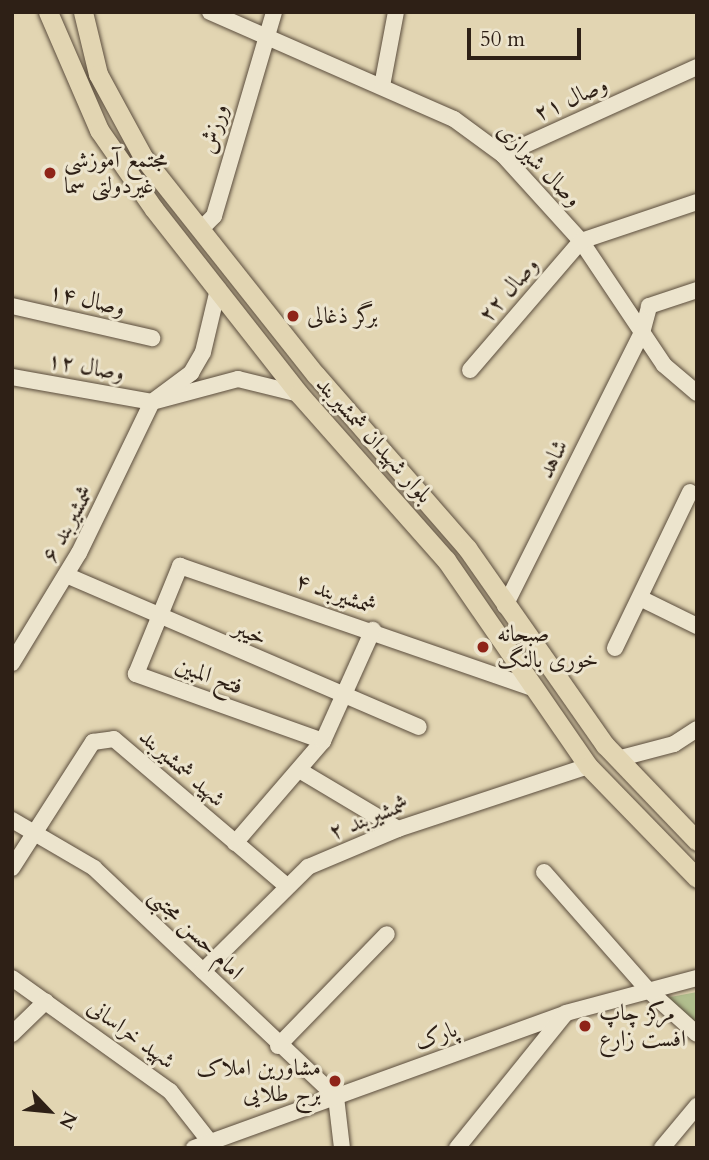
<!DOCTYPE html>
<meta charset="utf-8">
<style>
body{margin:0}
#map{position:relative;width:709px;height:1160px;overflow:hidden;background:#e2d5b2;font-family:Cardo,Amiri,serif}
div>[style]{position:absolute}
.green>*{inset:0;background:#b1be8e}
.roads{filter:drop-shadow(0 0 2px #5b4d3d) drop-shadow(0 0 2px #5b4d3d)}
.minor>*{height:16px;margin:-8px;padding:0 8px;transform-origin:8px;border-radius:8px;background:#ece4cd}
.major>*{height:19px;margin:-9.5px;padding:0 9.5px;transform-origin:9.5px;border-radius:9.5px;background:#e2d5b2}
.dots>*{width:19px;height:19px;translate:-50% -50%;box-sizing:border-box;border:4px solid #ece4cd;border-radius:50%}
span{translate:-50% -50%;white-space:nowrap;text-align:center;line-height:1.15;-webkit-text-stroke:6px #ece4cd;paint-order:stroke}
.street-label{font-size:23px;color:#2e2016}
.poi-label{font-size:23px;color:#2e2016}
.left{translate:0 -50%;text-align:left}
.right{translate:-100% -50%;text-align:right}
.frame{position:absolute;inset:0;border:14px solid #2e2016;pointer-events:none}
.north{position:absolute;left:14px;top:1076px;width:70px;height:70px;-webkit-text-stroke:5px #ece4cd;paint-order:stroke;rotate:116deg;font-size:19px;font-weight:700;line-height:28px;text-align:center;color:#2e2016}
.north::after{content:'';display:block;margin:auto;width:24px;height:32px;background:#2e2016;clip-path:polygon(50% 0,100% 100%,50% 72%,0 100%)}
.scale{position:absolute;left:467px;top:28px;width:114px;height:32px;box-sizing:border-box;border:4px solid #2e2016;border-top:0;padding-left:9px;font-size:21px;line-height:24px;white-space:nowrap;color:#2e2016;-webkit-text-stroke:5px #ece4cd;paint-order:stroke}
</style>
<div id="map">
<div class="green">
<div style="clip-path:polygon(697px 992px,697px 1024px,665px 998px)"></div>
</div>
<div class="roads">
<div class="minor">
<div style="left:210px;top:12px;width:266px;rotate:23.7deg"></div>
<div style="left:454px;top:119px;width:61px;rotate:36.3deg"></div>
<div style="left:503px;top:155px;width:116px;rotate:47.8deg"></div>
<div style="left:581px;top:241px;width:149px;rotate:56.2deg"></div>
<div style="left:664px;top:365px;width:43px;rotate:40.3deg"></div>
<div style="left:382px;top:86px;width:75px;rotate:-79.3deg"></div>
<div style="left:503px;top:155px;width:213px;rotate:-24.4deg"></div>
<div style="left:200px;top:230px;width:20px;rotate:-45deg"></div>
<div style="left:214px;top:216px;width:213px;rotate:-73.6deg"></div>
<div style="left:12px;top:306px;width:144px;rotate:12.9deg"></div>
<div style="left:470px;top:370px;width:170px;rotate:-49.3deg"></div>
<div style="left:581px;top:241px;width:122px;rotate:-18.6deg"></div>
<div style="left:12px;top:377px;width:142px;rotate:10.1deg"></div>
<div style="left:152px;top:402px;width:89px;rotate:-15deg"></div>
<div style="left:238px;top:379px;width:63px;rotate:13.8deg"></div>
<div style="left:66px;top:575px;width:384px;rotate:23.3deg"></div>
<div style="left:640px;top:598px;width:64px;rotate:26.2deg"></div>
<div style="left:505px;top:606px;width:305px;rotate:-63.4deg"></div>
<div style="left:642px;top:333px;width:28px;rotate:-75deg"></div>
<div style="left:649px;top:306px;width:51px;rotate:-18.4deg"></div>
<div style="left:615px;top:648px;width:173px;rotate:-64.3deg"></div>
<div style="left:12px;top:663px;width:129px;rotate:-58.7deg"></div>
<div style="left:79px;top:553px;width:168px;rotate:-64.2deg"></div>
<div style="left:152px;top:402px;width:49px;rotate:-36.6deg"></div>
<div style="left:191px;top:373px;width:24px;rotate:-60deg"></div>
<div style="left:203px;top:352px;width:65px;rotate:-76.6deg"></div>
<div style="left:323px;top:741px;width:199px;rotate:-160.3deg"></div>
<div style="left:136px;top:674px;width:117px;rotate:-67.8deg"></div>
<div style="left:180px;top:566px;width:370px;rotate:19.1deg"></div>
<div style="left:617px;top:759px;width:59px;rotate:-14.7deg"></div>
<div style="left:674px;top:744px;width:27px;rotate:-33deg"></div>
<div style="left:299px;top:770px;width:115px;rotate:30.8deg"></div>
<div style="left:12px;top:820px;width:95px;rotate:30.3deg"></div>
<div style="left:94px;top:868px;width:333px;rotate:43.4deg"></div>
<div style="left:336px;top:1097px;width:51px;rotate:83.3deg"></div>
<div style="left:235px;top:843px;width:135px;rotate:-49.2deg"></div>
<div style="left:323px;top:741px;width:122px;rotate:-65.8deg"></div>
<div style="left:12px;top:868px;width:150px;rotate:-57.3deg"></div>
<div style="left:93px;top:742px;width:21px;rotate:-8deg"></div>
<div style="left:114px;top:739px;width:227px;rotate:40.4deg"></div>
<div style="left:544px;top:872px;width:156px;rotate:48.6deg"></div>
<div style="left:647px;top:989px;width:67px;rotate:42deg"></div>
<div style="left:203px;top:971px;width:148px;rotate:-44.7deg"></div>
<div style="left:308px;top:867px;width:98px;rotate:-22.9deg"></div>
<div style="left:398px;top:829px;width:200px;rotate:-18.3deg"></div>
<div style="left:12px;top:978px;width:194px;rotate:35.6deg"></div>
<div style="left:170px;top:1091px;width:65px;rotate:51.9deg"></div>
<div style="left:12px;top:1034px;width:47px;rotate:-44.1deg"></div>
<div style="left:278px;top:1046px;width:156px;rotate:-45.8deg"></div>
<div style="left:194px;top:1148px;width:396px;rotate:-19.9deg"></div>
<div style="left:566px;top:1013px;width:136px;rotate:-15deg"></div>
<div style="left:457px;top:1148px;width:172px;rotate:-51.1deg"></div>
<div style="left:662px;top:1148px;width:55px;rotate:-50.2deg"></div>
</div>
<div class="major">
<div style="left:48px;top:12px;width:129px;rotate:66.6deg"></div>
<div style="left:99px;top:130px;width:96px;rotate:55.2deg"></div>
<div style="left:154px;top:209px;width:235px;rotate:51.9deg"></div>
<div style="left:299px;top:394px;width:222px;rotate:48.5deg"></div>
<div style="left:446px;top:560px;width:250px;rotate:55.4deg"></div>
<div style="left:588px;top:766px;width:156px;rotate:45.8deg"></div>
<div style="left:83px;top:12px;width:64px;rotate:76.4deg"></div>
<div style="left:98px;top:74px;width:94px;rotate:61.5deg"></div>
<div style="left:143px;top:157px;width:278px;rotate:51.6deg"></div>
<div style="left:316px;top:375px;width:230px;rotate:48.9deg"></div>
<div style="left:467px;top:548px;width:241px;rotate:55deg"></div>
<div style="left:605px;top:745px;width:133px;rotate:46.2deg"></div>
</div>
</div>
<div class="dots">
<div style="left:50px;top:173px;background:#8f2418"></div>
<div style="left:293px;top:316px;background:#8f2418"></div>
<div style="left:483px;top:647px;background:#8f2418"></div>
<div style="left:585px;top:1026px;background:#8f2418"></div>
<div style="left:335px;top:1081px;background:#8f2418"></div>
</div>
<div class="street-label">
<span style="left:571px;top:99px;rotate:-24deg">وصال ۲۱</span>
<span style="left:214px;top:129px;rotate:-74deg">ورزش</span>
<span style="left:539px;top:165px;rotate:45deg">وصال شیرازی</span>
<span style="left:509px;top:290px;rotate:-49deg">وصال ۲۲</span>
<span style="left:87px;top:300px;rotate:13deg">وصال ۱۴</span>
<span style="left:86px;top:367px;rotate:10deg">وصال ۱۲</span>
<span style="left:374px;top:440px;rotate:48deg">بلوار شهیدان شمشیربند</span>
<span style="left:553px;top:459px;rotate:-63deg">شاهد</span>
<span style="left:68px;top:524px;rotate:-61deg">شمشیربند ۶</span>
<span style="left:336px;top:594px;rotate:19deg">شمشیربند ۴</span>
<span style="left:250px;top:633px;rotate:23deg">خیبر</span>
<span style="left:209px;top:676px;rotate:20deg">فتح المبین</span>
<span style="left:182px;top:768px;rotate:41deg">شهید شمشیربند</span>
<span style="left:369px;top:818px;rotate:-22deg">شمشیربند ۲</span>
<span style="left:196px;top:934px;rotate:44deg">امام حسن مجتبی</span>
<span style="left:131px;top:1034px;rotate:36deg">شهید خراسانی</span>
<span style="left:436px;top:1036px;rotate:-20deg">پارک</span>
</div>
<div class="poi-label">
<span class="left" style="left:64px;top:173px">مجتمع آموزشی<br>غیردولتی سما</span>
<span class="left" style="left:307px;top:316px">برگر ذغالی</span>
<span class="left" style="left:497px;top:647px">صبحانه<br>خوری بالنگ</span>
<span class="left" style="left:599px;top:1026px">مرکز چاپ<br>افست زارع</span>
<span class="right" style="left:321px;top:1081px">مشاورین املاک<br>برج طلایی</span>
</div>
<div class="frame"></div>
<div class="north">N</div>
<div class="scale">50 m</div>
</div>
